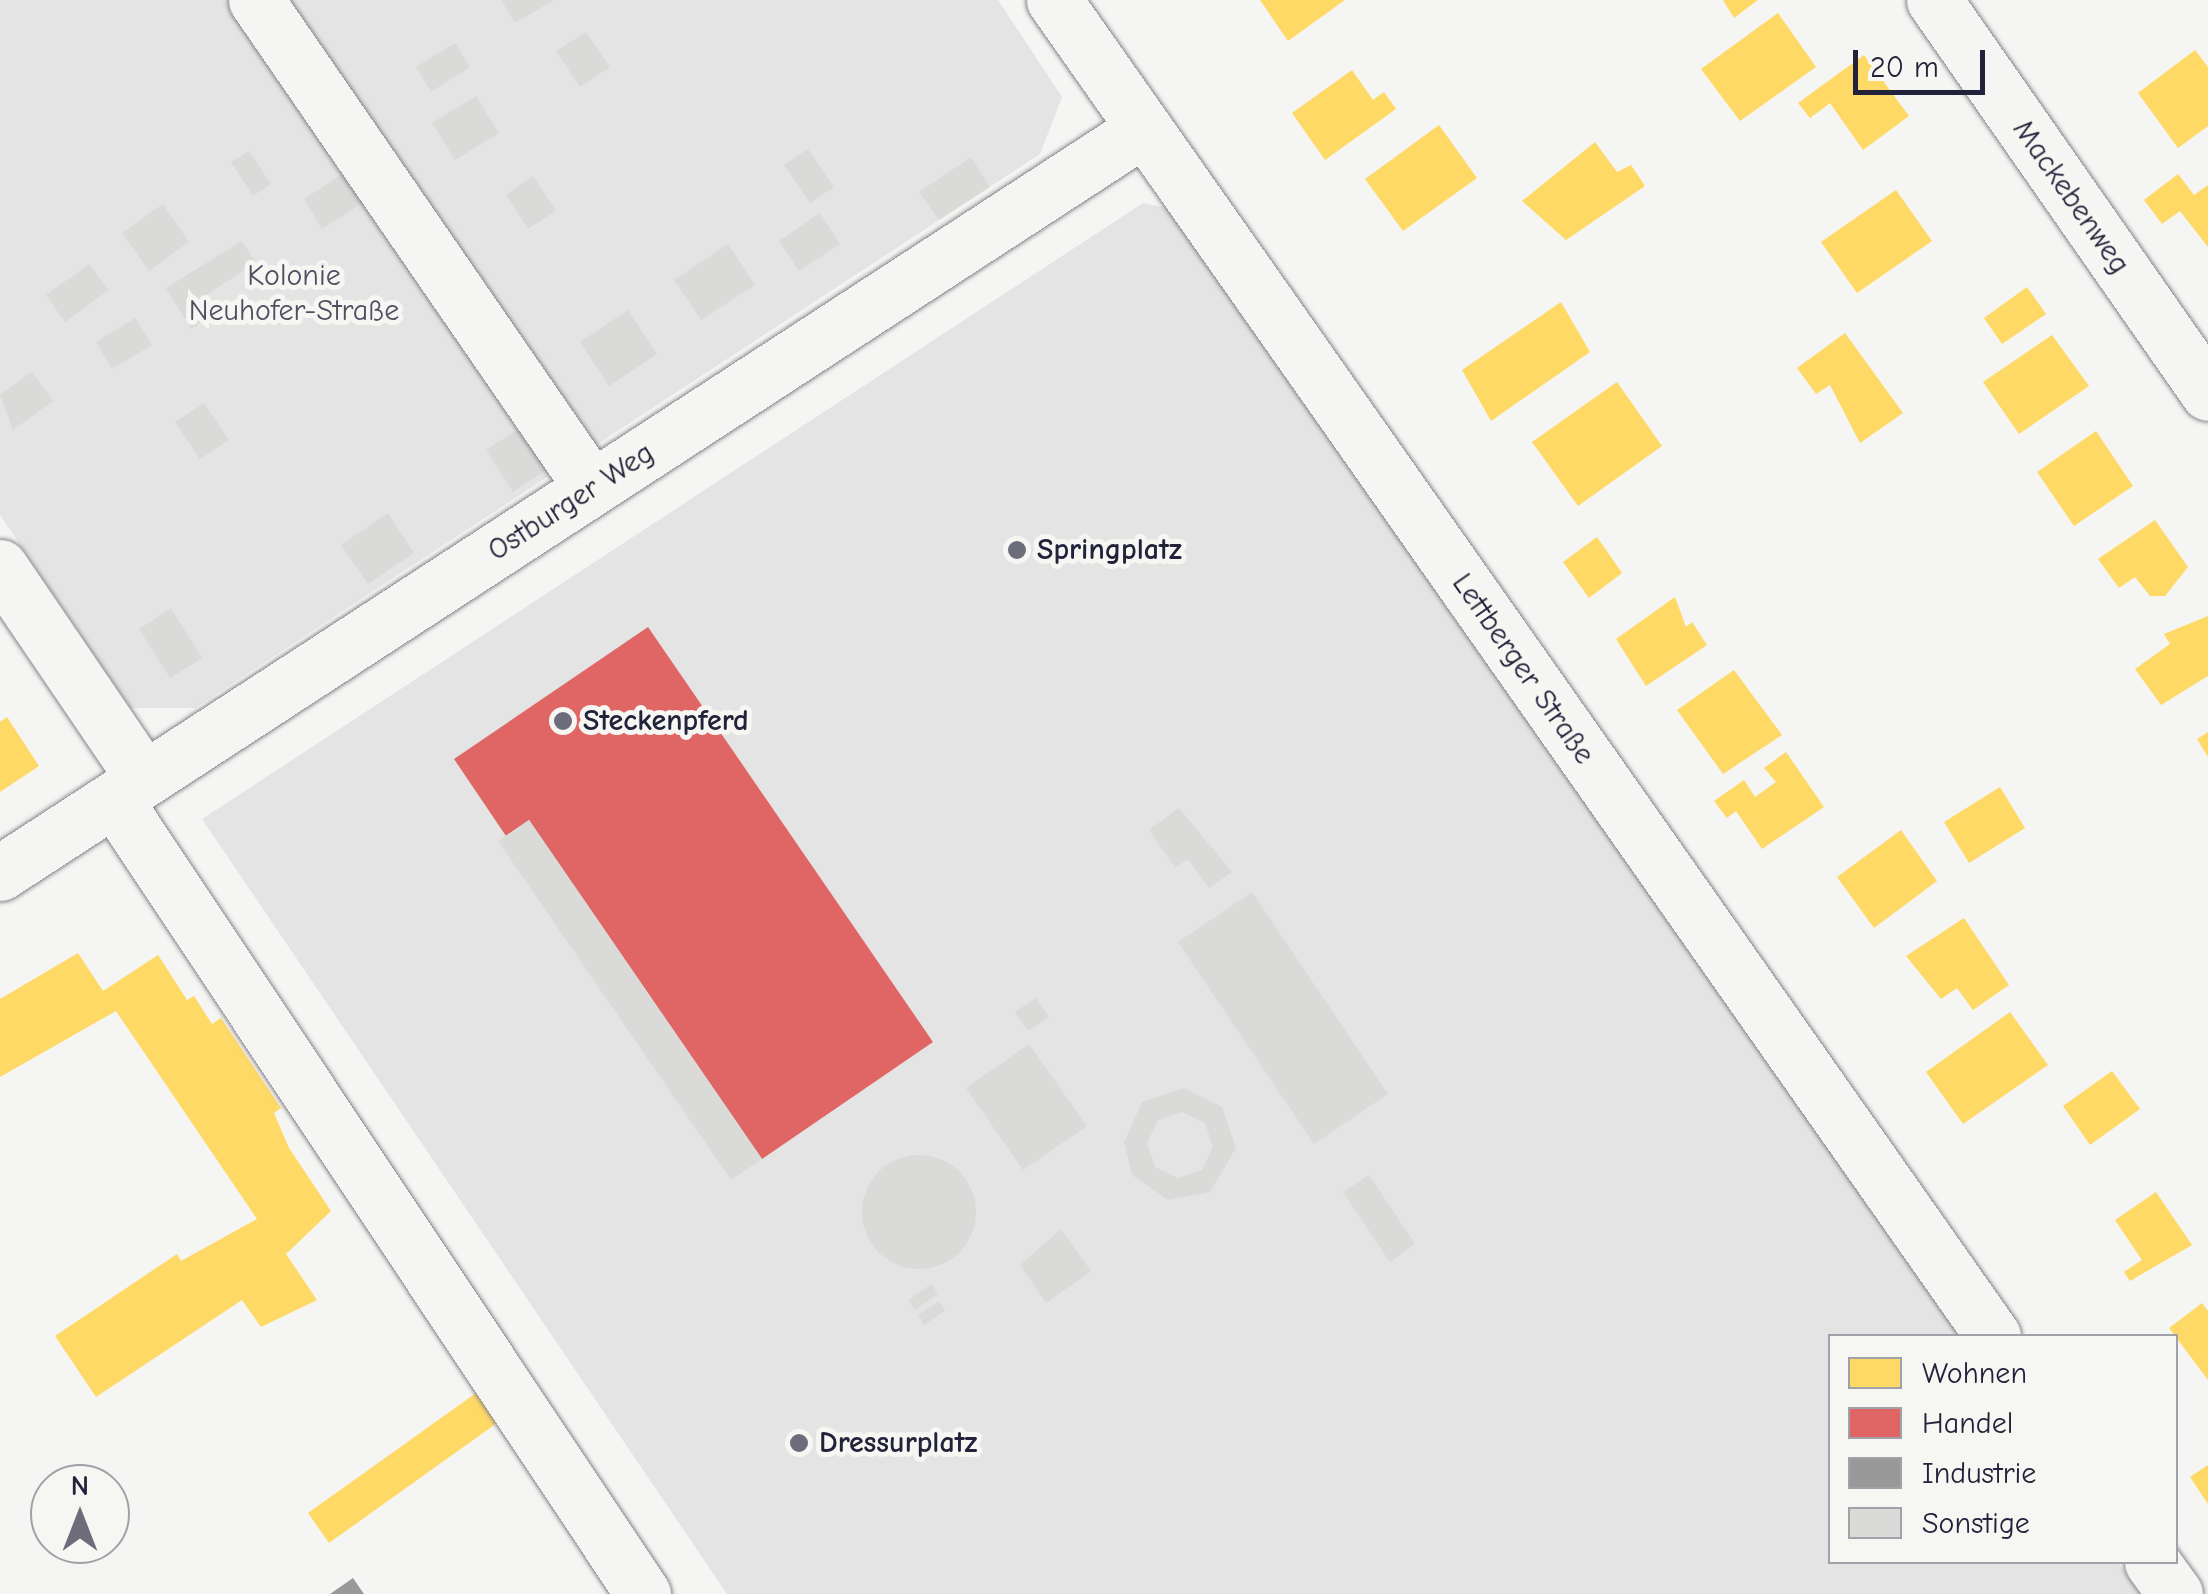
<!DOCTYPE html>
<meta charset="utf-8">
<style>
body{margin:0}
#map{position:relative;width:2208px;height:1594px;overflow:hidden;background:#f5f5f3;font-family:"Comic Neue",sans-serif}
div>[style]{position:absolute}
.green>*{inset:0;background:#e4e4e4}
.homes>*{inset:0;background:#ffd966}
.shops>*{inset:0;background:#e06666}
.industry>*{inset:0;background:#999}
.building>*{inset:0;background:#dadad9}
.round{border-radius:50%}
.roads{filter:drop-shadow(0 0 2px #858589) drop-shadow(0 0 2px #858589)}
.minor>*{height:55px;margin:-27.5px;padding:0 27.5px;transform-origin:27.5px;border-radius:27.5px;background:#f5f5f3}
.dots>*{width:28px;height:28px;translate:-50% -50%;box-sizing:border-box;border:5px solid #f6f6f2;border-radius:50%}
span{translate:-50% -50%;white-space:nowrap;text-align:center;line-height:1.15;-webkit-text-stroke:10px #f6f6f2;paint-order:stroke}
.street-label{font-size:30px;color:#22223b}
.park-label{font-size:30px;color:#4f4f62}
.poi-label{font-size:30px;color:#22223b;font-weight:700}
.left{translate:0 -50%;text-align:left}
.legend{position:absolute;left:1828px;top:1334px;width:350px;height:230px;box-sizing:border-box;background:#f6f6f2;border:2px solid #a1a1a9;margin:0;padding:12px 18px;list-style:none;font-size:30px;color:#22223b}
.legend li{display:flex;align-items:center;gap:20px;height:50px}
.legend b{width:50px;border:2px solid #a1a1a9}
.north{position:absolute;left:30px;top:1464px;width:100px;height:100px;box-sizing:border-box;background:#f6f6f2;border:2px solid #a1a1a9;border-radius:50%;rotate:0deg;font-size:28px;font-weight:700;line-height:40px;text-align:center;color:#22223b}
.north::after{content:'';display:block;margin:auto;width:35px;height:45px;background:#6c6c7b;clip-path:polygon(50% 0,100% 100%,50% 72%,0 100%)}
.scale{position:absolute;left:1853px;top:50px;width:132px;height:45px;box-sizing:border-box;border:5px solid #22223b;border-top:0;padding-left:12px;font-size:30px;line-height:35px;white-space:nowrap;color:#22223b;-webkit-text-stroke:8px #f6f6f2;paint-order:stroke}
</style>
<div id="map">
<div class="green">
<div style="clip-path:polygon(0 0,998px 0,1062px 97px,1040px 154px,195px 708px,131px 708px,0 515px)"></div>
<div style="clip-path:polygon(1143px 203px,1169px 208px,1963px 1336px,1830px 1336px,1830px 1562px,2118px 1562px,2141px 1594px,727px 1594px,202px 819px)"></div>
</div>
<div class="homes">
<div style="clip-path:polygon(1260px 0,1345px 0,1288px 41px)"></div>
<div style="clip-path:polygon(1723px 0,1758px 0,1734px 18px)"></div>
<div style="clip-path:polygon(1778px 13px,1816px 67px,1740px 121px,1701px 69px)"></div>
<div style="clip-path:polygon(2195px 50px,2208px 67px,2208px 126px,2178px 148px,2138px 93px)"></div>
<div style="clip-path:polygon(1864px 55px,1909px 116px,1863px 150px,1830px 103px,1810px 118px,1798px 103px)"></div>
<div style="clip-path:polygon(1352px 70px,1373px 100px,1384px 92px,1396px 109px,1325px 160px,1292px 113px)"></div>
<div style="clip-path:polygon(1439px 125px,1477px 178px,1403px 231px,1365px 179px)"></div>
<div style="clip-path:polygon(1595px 142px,1617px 172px,1631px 165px,1645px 186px,1566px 240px,1522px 201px)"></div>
<div style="clip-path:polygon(2178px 174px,2194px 195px,2208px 185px,2208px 247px,2180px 211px,2162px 224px,2144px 200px)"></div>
<div style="clip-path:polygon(1896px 190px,1932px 241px,1857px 293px,1821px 242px)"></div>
<div style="clip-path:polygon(2027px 287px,2046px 314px,2002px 344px,1984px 318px)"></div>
<div style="clip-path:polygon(1561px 302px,1590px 352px,1491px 421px,1462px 370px)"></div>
<div style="clip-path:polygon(1845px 333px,1903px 413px,1860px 443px,1830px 385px,1816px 394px,1797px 368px)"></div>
<div style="clip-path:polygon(2052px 335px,2089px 386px,2019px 434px,1983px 382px)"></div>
<div style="clip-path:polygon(1617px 382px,1662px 446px,1578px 506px,1532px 442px)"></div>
<div style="clip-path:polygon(2096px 431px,2133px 486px,2074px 526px,2037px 472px)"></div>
<div style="clip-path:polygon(2155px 520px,2188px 567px,2165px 596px,2150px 596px,2135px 577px,2119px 588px,2098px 559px)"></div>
<div style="clip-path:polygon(1597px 537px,1622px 573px,1589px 598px,1563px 562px)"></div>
<div style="clip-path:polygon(1675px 597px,1686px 627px,1692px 622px,1707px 645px,1646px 686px,1616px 639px)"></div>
<div style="clip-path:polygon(2208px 616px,2208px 676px,2161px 705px,2135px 669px,2170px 644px,2164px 634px)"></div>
<div style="clip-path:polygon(1734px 670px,1782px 735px,1723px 774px,1677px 710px)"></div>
<div style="clip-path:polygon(7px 717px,39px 766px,0 792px,0 722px)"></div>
<div style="clip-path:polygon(2208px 732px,2208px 757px,2197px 739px)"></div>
<div style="clip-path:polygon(1786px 752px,1824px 807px,1762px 849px,1736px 811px,1727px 818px,1714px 801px,1744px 780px,1755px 797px,1776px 782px,1764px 768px)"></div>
<div style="clip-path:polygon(2000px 787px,2025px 828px,1969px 863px,1944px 822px)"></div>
<div style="clip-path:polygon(1901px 830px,1937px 881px,1874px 928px,1837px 877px)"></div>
<div style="clip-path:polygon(1964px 918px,2009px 985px,1973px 1010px,1957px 988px,1941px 999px,1906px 956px)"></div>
<div style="clip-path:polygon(78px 953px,103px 991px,158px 955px,187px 1000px,194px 996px,212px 1024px,221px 1018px,281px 1108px,274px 1113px,289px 1148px,331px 1211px,286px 1254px,317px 1300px,261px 1327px,242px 1300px,96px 1397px,55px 1336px,177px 1254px,181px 1261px,257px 1219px,116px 1011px,0 1077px,0 999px)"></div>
<div style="clip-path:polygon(2010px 1012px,2048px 1065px,1963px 1124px,1926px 1072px)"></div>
<div style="clip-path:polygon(2112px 1071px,2140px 1109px,2090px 1145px,2063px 1106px)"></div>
<div style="clip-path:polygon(2156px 1192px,2192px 1245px,2130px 1281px,2124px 1272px,2142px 1260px,2115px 1220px)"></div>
<div style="clip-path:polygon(2202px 1303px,2208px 1311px,2208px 1380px,2169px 1328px)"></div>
<div style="clip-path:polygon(476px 1393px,497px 1423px,329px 1543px,308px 1513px)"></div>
<div style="clip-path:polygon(2208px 1465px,2208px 1504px,2190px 1477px)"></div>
</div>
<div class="shops">
<div style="clip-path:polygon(648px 627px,933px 1042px,762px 1159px,529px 820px,506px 836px,454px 759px)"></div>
</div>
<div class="industry">
<div style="clip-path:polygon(353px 1578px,364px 1594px,330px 1594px)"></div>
</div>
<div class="building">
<div style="clip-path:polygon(501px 0,554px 0,515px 23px)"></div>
<div style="clip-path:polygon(586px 32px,610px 67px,580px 87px,556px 51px)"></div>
<div style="clip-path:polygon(455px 43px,470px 67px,431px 92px,416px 67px)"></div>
<div style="clip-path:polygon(476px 96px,499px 133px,455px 160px,432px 123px)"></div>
<div style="clip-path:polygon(808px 149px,834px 187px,810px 203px,784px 165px)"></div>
<div style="clip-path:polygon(249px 151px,271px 184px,253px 196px,231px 162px)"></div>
<div style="clip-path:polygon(971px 157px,990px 187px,939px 220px,919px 192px)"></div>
<div style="clip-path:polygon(344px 173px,363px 203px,322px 229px,304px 199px)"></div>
<div style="clip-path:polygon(533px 176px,556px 211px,528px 229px,506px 195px)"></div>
<div style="clip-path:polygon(163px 204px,189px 242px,149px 271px,122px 233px)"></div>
<div style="clip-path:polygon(820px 213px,840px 244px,799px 271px,779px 241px)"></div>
<div style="clip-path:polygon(242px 241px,256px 263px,206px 295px,217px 313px,191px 329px,166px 288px)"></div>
<div style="clip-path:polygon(728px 244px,755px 285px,701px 320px,674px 280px)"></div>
<div style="clip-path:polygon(89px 264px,109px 290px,65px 322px,46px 295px)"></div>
<div style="clip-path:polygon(628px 310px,657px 354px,609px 386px,580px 342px)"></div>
<div style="clip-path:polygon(135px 318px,152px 345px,112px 369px,96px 342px)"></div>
<div style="clip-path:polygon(32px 372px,53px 401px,13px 430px,0 395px)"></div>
<div style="clip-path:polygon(204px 403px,229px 440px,200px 459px,175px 422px)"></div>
<div style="clip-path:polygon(523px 426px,550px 467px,513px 492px,486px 450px)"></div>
<div style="clip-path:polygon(388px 513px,414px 553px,368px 584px,341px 545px)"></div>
<div style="clip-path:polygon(171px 608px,202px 658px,170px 678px,139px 629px)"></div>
<div style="clip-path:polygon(1179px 808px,1232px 872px,1209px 888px,1188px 859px,1175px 868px,1149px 830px)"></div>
<div style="clip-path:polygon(529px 820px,762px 1159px,731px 1180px,498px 841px)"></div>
<div style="clip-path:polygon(1252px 892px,1388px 1094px,1314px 1144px,1178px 942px)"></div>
<div style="clip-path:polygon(1036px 998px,1049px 1017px,1028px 1031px,1015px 1012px)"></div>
<div style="clip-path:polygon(1029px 1044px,1087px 1126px,1023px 1170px,966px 1088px)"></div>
<div style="clip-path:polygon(evenodd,1184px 1088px,1222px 1107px,1236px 1148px,1210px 1192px,1168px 1200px,1132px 1175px,1124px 1142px,1142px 1102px,1184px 1088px,1182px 1112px,1205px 1123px,1213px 1147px,1202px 1170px,1178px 1178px,1155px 1167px,1147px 1143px,1158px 1120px,1182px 1112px)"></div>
<div class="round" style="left:862px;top:1155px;width:114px;height:114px"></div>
<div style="clip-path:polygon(1369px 1175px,1415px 1244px,1390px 1262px,1343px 1192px)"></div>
<div style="clip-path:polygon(1061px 1229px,1091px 1271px,1046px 1303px,1020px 1265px)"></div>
<div style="clip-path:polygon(931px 1284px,938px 1294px,915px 1310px,909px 1300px)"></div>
<div style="clip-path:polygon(939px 1301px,945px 1311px,924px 1325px,918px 1315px)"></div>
</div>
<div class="roads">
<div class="minor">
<div style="left:256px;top:0;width:592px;rotate:55.45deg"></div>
<div style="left:1054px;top:0;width:1633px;rotate:54.9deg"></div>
<div style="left:1934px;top:0;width:479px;rotate:55.1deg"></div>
<div style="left:0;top:567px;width:256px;rotate:55.8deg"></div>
<div style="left:114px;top:799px;width:955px;rotate:56.36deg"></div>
<div style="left:0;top:873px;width:1362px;rotate:-33.05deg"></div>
<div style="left:2152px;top:1562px;width:39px;rotate:54deg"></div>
</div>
</div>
<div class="dots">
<div style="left:1017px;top:550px;background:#6c6c7b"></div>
<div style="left:563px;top:721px;background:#6c6c7b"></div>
<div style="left:799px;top:1443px;background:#6c6c7b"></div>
</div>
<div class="street-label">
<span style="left:2071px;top:197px;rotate:55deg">Mackebenweg</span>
<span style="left:571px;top:502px;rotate:-33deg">Ostburger Weg</span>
<span style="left:1523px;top:669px;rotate:55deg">Lettberger Straße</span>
</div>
<div class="park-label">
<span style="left:294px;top:293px">Kolonie<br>Neuhofer-Straße</span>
</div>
<div class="poi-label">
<span class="left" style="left:1037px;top:550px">Springplatz</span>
<span class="left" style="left:583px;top:721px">Steckenpferd</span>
<span class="left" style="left:819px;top:1443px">Dressurplatz</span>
</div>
<ul class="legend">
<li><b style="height:28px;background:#ffd966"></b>Wohnen</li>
<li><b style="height:28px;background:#e06666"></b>Handel</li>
<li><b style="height:28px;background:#999"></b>Industrie</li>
<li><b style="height:28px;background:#dadad9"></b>Sonstige</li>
</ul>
<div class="north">N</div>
<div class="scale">20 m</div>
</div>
